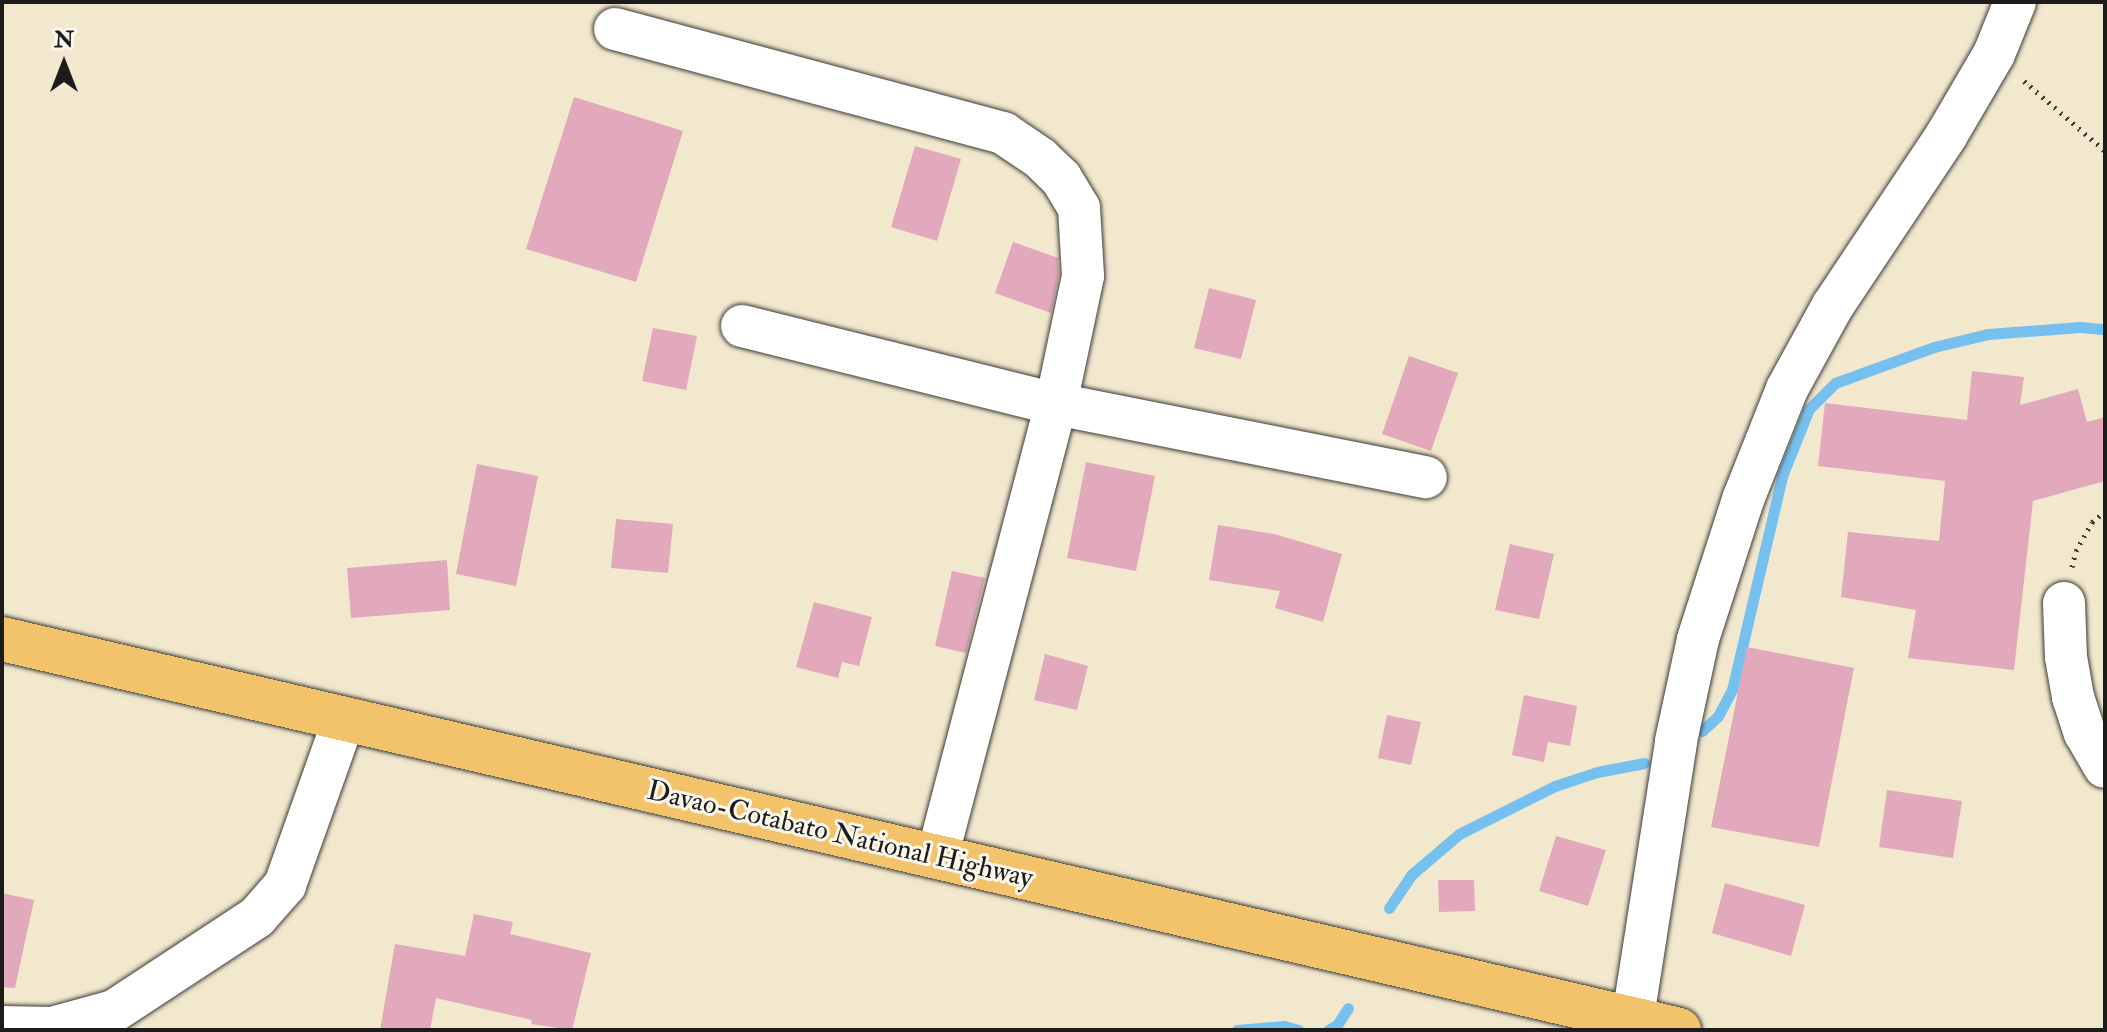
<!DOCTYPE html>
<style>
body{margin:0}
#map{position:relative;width:2107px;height:1032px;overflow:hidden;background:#f2e8ce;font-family:"IM FELL Double Pica",serif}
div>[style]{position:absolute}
.stream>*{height:11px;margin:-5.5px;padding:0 5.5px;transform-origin:5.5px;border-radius:5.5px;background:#76c0ef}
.building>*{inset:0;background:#e1a9bb}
.path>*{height:5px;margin-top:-2.5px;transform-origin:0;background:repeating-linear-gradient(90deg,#3c3b37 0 2px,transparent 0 8px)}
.roads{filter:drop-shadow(0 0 2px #3c3b37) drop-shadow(0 0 2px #3c3b37)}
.minor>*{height:42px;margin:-21px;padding:0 21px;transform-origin:21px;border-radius:21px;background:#fff}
.highway>*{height:44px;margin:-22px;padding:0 22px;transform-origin:22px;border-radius:22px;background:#f2c36a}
span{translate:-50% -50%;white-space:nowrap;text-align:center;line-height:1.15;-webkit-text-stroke:6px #fbf7ec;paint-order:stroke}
.street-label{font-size:28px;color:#1c1c1c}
.frame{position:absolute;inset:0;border:4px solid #1c1c1c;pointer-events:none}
.north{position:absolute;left:24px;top:24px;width:80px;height:80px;-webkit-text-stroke:6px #fbf7ec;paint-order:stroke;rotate:0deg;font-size:22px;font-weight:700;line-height:32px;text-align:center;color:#1c1c1c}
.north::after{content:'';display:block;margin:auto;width:28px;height:36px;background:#1c1c1c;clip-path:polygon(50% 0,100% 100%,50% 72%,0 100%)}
</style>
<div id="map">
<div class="stream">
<div style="left:1702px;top:731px;width:22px;rotate:-43deg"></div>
<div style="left:1718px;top:716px;width:30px;rotate:-62deg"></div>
<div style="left:1732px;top:690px;width:220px;rotate:-76.8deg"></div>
<div style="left:1782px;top:476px;width:72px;rotate:-68.1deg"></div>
<div style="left:1809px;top:409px;width:37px;rotate:-45deg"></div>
<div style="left:1835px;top:383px;width:105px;rotate:-20deg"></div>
<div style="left:1934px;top:347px;width:56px;rotate:-13.5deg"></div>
<div style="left:1988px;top:334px;width:92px;rotate:-4.4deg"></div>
<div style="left:2080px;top:327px;width:25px;rotate:5deg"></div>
<div style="left:1389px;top:908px;width:40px;rotate:-56deg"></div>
<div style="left:1411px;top:875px;width:63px;rotate:-40.5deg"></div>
<div style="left:1459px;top:834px;width:107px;rotate:-26.6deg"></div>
<div style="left:1555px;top:786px;width:44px;rotate:-18.4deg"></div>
<div style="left:1597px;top:772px;width:48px;rotate:-10.8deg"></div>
<div style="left:1237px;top:1030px;width:47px;rotate:-4.9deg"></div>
<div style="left:1284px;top:1026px;width:15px;rotate:16deg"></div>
<div style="left:1328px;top:1030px;width:10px;rotate:-29deg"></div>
<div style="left:1337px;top:1025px;width:20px;rotate:-57deg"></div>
</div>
<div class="building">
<div style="clip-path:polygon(574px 97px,683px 131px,636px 282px,526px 249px)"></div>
<div style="clip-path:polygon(915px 146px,961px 159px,937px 241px,891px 227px)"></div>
<div style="clip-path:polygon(1013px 242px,1058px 258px,1059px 274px,1051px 313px,995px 293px)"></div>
<div style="clip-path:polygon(1209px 288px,1256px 300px,1241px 359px,1194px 348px)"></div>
<div style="clip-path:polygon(653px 328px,697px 336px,686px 390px,642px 381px)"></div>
<div style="clip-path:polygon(1409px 356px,1458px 373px,1431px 451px,1382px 434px)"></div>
<div style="clip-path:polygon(1972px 371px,2024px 377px,2020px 405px,2078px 389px,2087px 422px,2105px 417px,2105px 481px,2033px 501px,2014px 670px,1908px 658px,1916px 610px,1841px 597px,1848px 532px,1939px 541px,1945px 481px,1818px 466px,1825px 403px,1967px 420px)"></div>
<div style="clip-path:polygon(1086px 462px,1155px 476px,1136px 571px,1067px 558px)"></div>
<div style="clip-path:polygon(477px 464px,538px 476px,516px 586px,456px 574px)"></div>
<div style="clip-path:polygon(616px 519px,673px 524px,668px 573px,611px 568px)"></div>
<div style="clip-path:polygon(1218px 525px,1274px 534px,1342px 554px,1323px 622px,1275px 608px,1280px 591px,1209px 580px)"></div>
<div style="clip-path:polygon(1510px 544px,1554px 554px,1539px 619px,1495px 610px)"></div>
<div style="clip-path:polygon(447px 560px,450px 610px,351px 618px,347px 568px)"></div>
<div style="clip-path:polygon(952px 571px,985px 578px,966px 653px,935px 646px)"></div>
<div style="clip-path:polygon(814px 602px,872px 617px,859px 666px,842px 662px,838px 678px,796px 667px)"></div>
<div style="clip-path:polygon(1747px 647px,1854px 668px,1819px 847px,1711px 827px)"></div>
<div style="clip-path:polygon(1045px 654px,1088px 666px,1077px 710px,1034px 700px)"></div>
<div style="clip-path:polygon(1524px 695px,1577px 706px,1570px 746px,1548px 742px,1544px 762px,1512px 755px)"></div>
<div style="clip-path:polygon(1387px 715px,1421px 722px,1411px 765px,1378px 758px)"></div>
<div style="clip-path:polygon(1887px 790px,1962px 801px,1953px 858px,1879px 847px)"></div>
<div style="clip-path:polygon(1556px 836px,1606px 850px,1588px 906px,1539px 891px)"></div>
<div style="clip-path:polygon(1438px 880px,1474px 880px,1475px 911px,1439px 912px)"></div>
<div style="clip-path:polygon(1725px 883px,1805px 905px,1791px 956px,1712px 933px)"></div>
<div style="clip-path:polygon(2px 893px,34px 900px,15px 988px,2px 987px)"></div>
<div style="clip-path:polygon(474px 914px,513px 922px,510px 934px,591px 953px,572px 1030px,531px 1024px,532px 1020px,436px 998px,430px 1030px,380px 1030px,395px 944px,465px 956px)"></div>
</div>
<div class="path">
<div style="left:2024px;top:81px;width:107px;rotate:40.8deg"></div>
<div style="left:2072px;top:567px;width:16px;rotate:-76deg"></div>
<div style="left:2076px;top:551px;width:33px;rotate:-61deg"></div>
<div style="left:2092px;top:522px;width:17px;rotate:-40deg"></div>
</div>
<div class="roads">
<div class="minor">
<div style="left:615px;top:29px;width:402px;rotate:15deg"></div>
<div style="left:1003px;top:133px;width:45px;rotate:34deg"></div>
<div style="left:1040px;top:158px;width:29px;rotate:44deg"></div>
<div style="left:1061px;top:178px;width:35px;rotate:59deg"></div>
<div style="left:1079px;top:208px;width:68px;rotate:86.6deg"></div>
<div style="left:1083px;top:276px;width:131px;rotate:101.9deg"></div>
<div style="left:1056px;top:404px;width:469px;rotate:104.7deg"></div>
<div style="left:742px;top:326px;width:324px;rotate:14deg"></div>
<div style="left:1056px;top:404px;width:377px;rotate:11.2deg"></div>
<div style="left:2064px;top:603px;width:54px;rotate:87.9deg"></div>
<div style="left:2066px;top:657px;width:41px;rotate:80.1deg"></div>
<div style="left:2073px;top:697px;width:38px;rotate:72deg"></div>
<div style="left:2085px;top:733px;width:39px;rotate:60deg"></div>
<div style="left:2px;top:1027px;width:50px;rotate:1.1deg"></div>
<div style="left:52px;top:1028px;width:64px;rotate:-15.3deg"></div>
<div style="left:114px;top:1011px;width:171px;rotate:-33.3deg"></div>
<div style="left:257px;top:917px;width:43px;rotate:-48.8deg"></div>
<div style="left:285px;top:885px;width:176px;rotate:-70.4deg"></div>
<div style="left:1631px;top:1030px;width:292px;rotate:-81.1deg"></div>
<div style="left:1676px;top:741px;width:104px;rotate:-77.8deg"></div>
<div style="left:1698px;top:639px;width:149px;rotate:-72.1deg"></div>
<div style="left:1744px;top:497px;width:116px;rotate:-68.3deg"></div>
<div style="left:1787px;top:389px;width:94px;rotate:-61.2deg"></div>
<div style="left:1832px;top:307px;width:206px;rotate:-56.3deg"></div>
<div style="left:1946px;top:136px;width:95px;rotate:-59.7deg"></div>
<div style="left:1994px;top:54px;width:56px;rotate:-68deg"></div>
</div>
<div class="highway">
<div style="left:2px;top:639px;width:1722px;rotate:13.12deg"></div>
</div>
</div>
<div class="street-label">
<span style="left:840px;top:835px;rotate:13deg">Davao-Cotabato National Highway</span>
</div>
<div class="frame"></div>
<div class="north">N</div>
</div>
